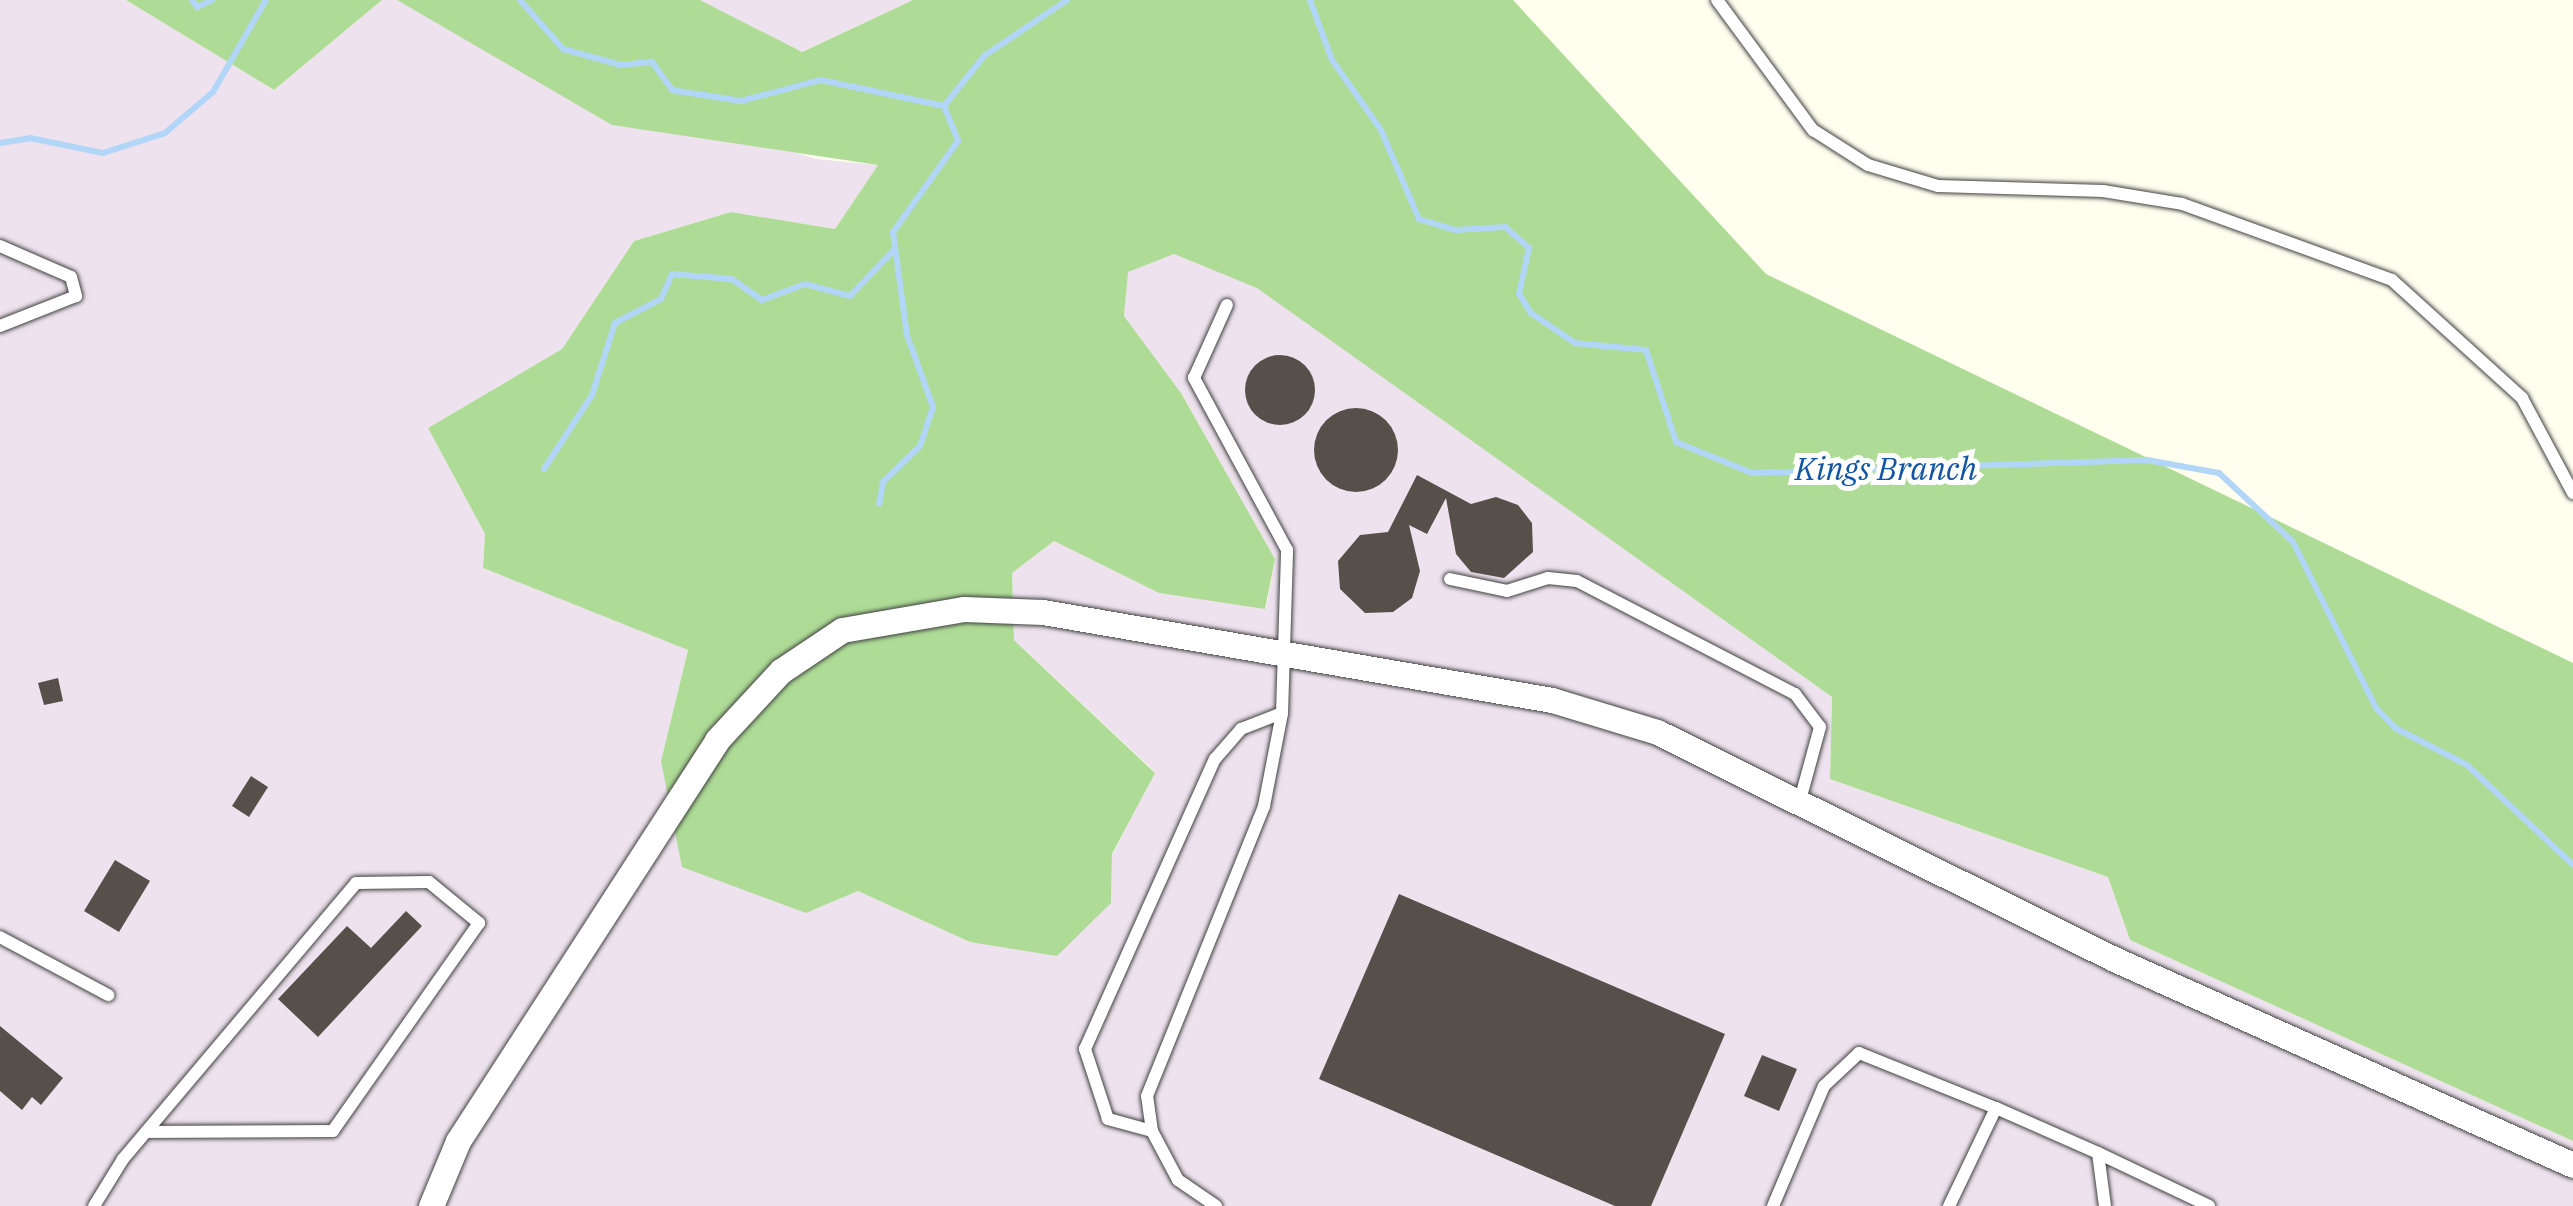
<!DOCTYPE html>
<style>
body{margin:0}
#map{position:relative;width:2573px;height:1206px;overflow:hidden;background:#fffeef;font-family:"IBM Plex Serif",serif}
div>[style]{position:absolute}
.industrial>*{inset:0;background:#ede2ed}
.forest>*{inset:0;background:#aedc96}
.stream>*{height:6px;margin:-3px;padding:0 3px;transform-origin:3px;border-radius:3px;background:#b2d6f8}
.building>*{inset:0;background:#57504a}
.round{border-radius:50%}
.roads{filter:drop-shadow(0 0 2px #414141) drop-shadow(0 0 2px #414141)}
.service>*{height:12px;margin:-6px;padding:0 6px;transform-origin:6px;border-radius:6px;background:#fff}
.minor>*{height:25px;margin:-12.5px;padding:0 12.5px;transform-origin:12.5px;border-radius:12.5px;background:#fff}
span{translate:-50% -50%;white-space:nowrap;text-align:center;line-height:1.15;-webkit-text-stroke:10px #fff;paint-order:stroke}
.water-label{font-size:32px;color:#1255a5;font-style:italic}
</style>
<div id="map">
<div class="industrial">
<div style="clip-path:polygon(0 0,126px 0,274px 90px,382px 0,397px 0,502px 56px,816px 159px,878px 165px,835px 229px,731px 212px,634px 241px,562px 349px,428px 428px,485px 534px,483px 568px,688px 650px,661px 761px,806px 913px,858px 891px,970px 942px,1111px 903px,1112px 855px,1155px 772px,1014px 640px,1012px 573px,1054px 541px,1159px 593px,1266px 608px,1275px 559px,1181px 393px,1124px 316px,1127px 272px,1174px 254px,1257px 287px,1832px 697px,1830px 779px,2108px 877px,2130px 940px,2573px 1141px,2573px 1206px,0 1206px)"></div>
<div style="clip-path:polygon(700px 0,913px 0,801px 52px)"></div>
</div>
<div class="forest">
<div style="clip-path:polygon(126px 0,382px 0,274px 90px)"></div>
<div style="clip-path:polygon(397px 0,700px 0,802px 52px,913px 0,1513px 0,1766px 274px,2573px 663px,2573px 1141px,2130px 940px,2108px 877px,1830px 779px,1832px 697px,1257px 288px,1174px 254px,1128px 272px,1124px 316px,1181px 393px,1275px 559px,1265px 609px,1159px 593px,1054px 541px,1012px 573px,1014px 640px,1155px 773px,1112px 854px,1111px 903px,1057px 956px,970px 942px,858px 891px,806px 913px,682px 867px,661px 761px,688px 650px,483px 568px,485px 534px,428px 428px,562px 349px,634px 241px,731px 212px,835px 229px,878px 165px,612px 125px)"></div>
</div>
<div class="stream">
<div style="left:192px;top:0;width:9px;rotate:54deg"></div>
<div style="left:197px;top:7px;width:17px;rotate:-25deg"></div>
<div style="left:520px;top:0;width:65px;rotate:48.7deg"></div>
<div style="left:563px;top:49px;width:60px;rotate:15.4deg"></div>
<div style="left:621px;top:65px;width:31px;rotate:-6deg"></div>
<div style="left:652px;top:62px;width:34px;rotate:54deg"></div>
<div style="left:672px;top:90px;width:70px;rotate:9.1deg"></div>
<div style="left:741px;top:101px;width:83px;rotate:-14.7deg"></div>
<div style="left:821px;top:80px;width:126px;rotate:11.9deg"></div>
<div style="left:944px;top:106px;width:38px;rotate:68deg"></div>
<div style="left:958px;top:141px;width:112px;rotate:125.5deg"></div>
<div style="left:893px;top:232px;width:104px;rotate:82.3deg"></div>
<div style="left:907px;top:335px;width:77px;rotate:70.1deg"></div>
<div style="left:933px;top:407px;width:41px;rotate:108.4deg"></div>
<div style="left:920px;top:446px;width:52px;rotate:135.8deg"></div>
<div style="left:883px;top:482px;width:22px;rotate:100deg"></div>
<div style="left:1310px;top:0;width:64px;rotate:69.9deg"></div>
<div style="left:1332px;top:60px;width:85px;rotate:55deg"></div>
<div style="left:1381px;top:130px;width:97px;rotate:66.9deg"></div>
<div style="left:1419px;top:219px;width:39px;rotate:17deg"></div>
<div style="left:1456px;top:230px;width:49px;rotate:-3.5deg"></div>
<div style="left:1505px;top:227px;width:32px;rotate:41deg"></div>
<div style="left:1529px;top:248px;width:47px;rotate:102.3deg"></div>
<div style="left:1519px;top:294px;width:22px;rotate:58deg"></div>
<div style="left:1531px;top:313px;width:53px;rotate:34.3deg"></div>
<div style="left:1575px;top:343px;width:71px;rotate:5.6deg"></div>
<div style="left:1646px;top:350px;width:97px;rotate:71.9deg"></div>
<div style="left:1676px;top:442px;width:82px;rotate:22.2deg"></div>
<div style="left:1752px;top:473px;width:395px;rotate:-1.9deg"></div>
<div style="left:2147px;top:460px;width:73px;rotate:10.2deg"></div>
<div style="left:2219px;top:473px;width:101px;rotate:43deg"></div>
<div style="left:2293px;top:542px;width:186px;rotate:63.4deg"></div>
<div style="left:2376px;top:708px;width:28px;rotate:46deg"></div>
<div style="left:2395px;top:728px;width:81px;rotate:27.2deg"></div>
<div style="left:2467px;top:765px;width:146px;rotate:43.3deg"></div>
<div style="left:944px;top:106px;width:64px;rotate:-51.3deg"></div>
<div style="left:984px;top:56px;width:100px;rotate:-34deg"></div>
<div style="left:0;top:143px;width:30px;rotate:-9deg"></div>
<div style="left:30px;top:138px;width:75px;rotate:11.6deg"></div>
<div style="left:103px;top:153px;width:65px;rotate:-17.9deg"></div>
<div style="left:165px;top:133px;width:63px;rotate:-40.5deg"></div>
<div style="left:213px;top:92px;width:106px;rotate:-60.1deg"></div>
<div style="left:544px;top:469px;width:88px;rotate:-57deg"></div>
<div style="left:592px;top:395px;width:76px;rotate:-72.3deg"></div>
<div style="left:615px;top:323px;width:52px;rotate:-27.6deg"></div>
<div style="left:661px;top:299px;width:27px;rotate:-66deg"></div>
<div style="left:672px;top:274px;width:60px;rotate:4.8deg"></div>
<div style="left:732px;top:279px;width:37px;rotate:35deg"></div>
<div style="left:762px;top:300px;width:46px;rotate:-20.4deg"></div>
<div style="left:805px;top:284px;width:47px;rotate:14.9deg"></div>
<div style="left:850px;top:296px;width:64px;rotate:-46.3deg"></div>
</div>
<div class="building">
<div class="round" style="left:1245px;top:355px;width:70px;height:70px"></div>
<div class="round" style="left:1314px;top:408px;width:84px;height:84px"></div>
<div style="clip-path:polygon(1417px 475px,1471px 504px,1496px 497px,1518px 505px,1532px 523px,1533px 552px,1504px 578px,1471px 572px,1456px 554px,1446px 498px,1427px 534px,1409px 525px,1420px 571px,1412px 598px,1393px 612px,1365px 613px,1340px 589px,1338px 561px,1360px 535px,1388px 532px)"></div>
<div style="clip-path:polygon(58px 678px,63px 701px,44px 705px,38px 683px)"></div>
<div style="clip-path:polygon(251px 776px,268px 787px,249px 817px,232px 806px)"></div>
<div style="clip-path:polygon(115px 860px,150px 881px,119px 932px,84px 911px)"></div>
<div style="clip-path:polygon(1399px 894px,1725px 1034px,1651px 1206px,1615px 1206px,1319px 1079px)"></div>
<div style="clip-path:polygon(406px 911px,422px 926px,318px 1037px,278px 999px,347px 926px,371px 948px)"></div>
<div style="clip-path:polygon(0 1026px,63px 1078px,41px 1105px,32px 1097px,22px 1110px,0 1091px)"></div>
<div style="clip-path:polygon(1762px 1055px,1797px 1069px,1779px 1111px,1744px 1096px)"></div>
</div>
<div class="roads">
<div class="service">
<div style="left:1717px;top:0;width:162px;rotate:53.6deg"></div>
<div style="left:1813px;top:130px;width:65px;rotate:32.5deg"></div>
<div style="left:1868px;top:165px;width:73px;rotate:16.7deg"></div>
<div style="left:1938px;top:186px;width:165px;rotate:1.7deg"></div>
<div style="left:2103px;top:191px;width:80px;rotate:9.3deg"></div>
<div style="left:2182px;top:204px;width:223px;rotate:19.9deg"></div>
<div style="left:2392px;top:280px;width:176px;rotate:42.2deg"></div>
<div style="left:2522px;top:398px;width:108px;rotate:61.8deg"></div>
<div style="left:0;top:246px;width:77px;rotate:23.6deg"></div>
<div style="left:71px;top:277px;width:20px;rotate:75deg"></div>
<div style="left:76px;top:296px;width:82px;rotate:158.5deg"></div>
<div style="left:1450px;top:579px;width:58px;rotate:11.9deg"></div>
<div style="left:1507px;top:591px;width:43px;rotate:-17.6deg"></div>
<div style="left:1548px;top:578px;width:29px;rotate:6deg"></div>
<div style="left:1577px;top:581px;width:246px;rotate:27.4deg"></div>
<div style="left:1795px;top:694px;width:41px;rotate:52.9deg"></div>
<div style="left:1820px;top:727px;width:76px;rotate:105.3deg"></div>
<div style="left:0;top:937px;width:123px;rotate:28.2deg"></div>
<div style="left:1996px;top:1108px;width:111px;rotate:23.8deg"></div>
<div style="left:2098px;top:1153px;width:53px;rotate:82.5deg"></div>
<div style="left:1152px;top:1131px;width:46px;rotate:-164.7deg"></div>
<div style="left:1108px;top:1119px;width:74px;rotate:-108.2deg"></div>
<div style="left:1085px;top:1049px;width:318px;rotate:-65.9deg"></div>
<div style="left:1215px;top:759px;width:40px;rotate:-49deg"></div>
<div style="left:1241px;top:729px;width:44px;rotate:-21.3deg"></div>
<div style="left:2098px;top:1153px;width:123px;rotate:25.5deg"></div>
<div style="left:94px;top:1206px;width:55px;rotate:-58.3deg"></div>
<div style="left:123px;top:1159px;width:361px;rotate:-49.8deg"></div>
<div style="left:356px;top:883px;width:73px;rotate:-0.8deg"></div>
<div style="left:429px;top:882px;width:65px;rotate:39.4deg"></div>
<div style="left:479px;top:923px;width:254px;rotate:125.1deg"></div>
<div style="left:333px;top:1131px;width:187px;rotate:179.7deg"></div>
<div style="left:1216px;top:1206px;width:46px;rotate:-145.6deg"></div>
<div style="left:1178px;top:1180px;width:55px;rotate:-118deg"></div>
<div style="left:1152px;top:1131px;width:35px;rotate:-98deg"></div>
<div style="left:1147px;top:1096px;width:313px;rotate:-68deg"></div>
<div style="left:1264px;top:806px;width:95px;rotate:-79deg"></div>
<div style="left:1282px;top:713px;width:163px;rotate:-88.2deg"></div>
<div style="left:1287px;top:550px;width:196px;rotate:-118.4deg"></div>
<div style="left:1194px;top:378px;width:80px;rotate:-65.7deg"></div>
<div style="left:1773px;top:1206px;width:130px;rotate:-67deg"></div>
<div style="left:1824px;top:1086px;width:48px;rotate:-43.3deg"></div>
<div style="left:1859px;top:1053px;width:148px;rotate:21.9deg"></div>
<div style="left:1996px;top:1108px;width:109px;rotate:115.6deg"></div>
</div>
<div class="minor">
<div style="left:431px;top:1206px;width:70px;rotate:-67.4deg"></div>
<div style="left:458px;top:1141px;width:477px;rotate:-57.1deg"></div>
<div style="left:717px;top:740px;width:94px;rotate:-47.2deg"></div>
<div style="left:781px;top:671px;width:73px;rotate:-33.9deg"></div>
<div style="left:842px;top:630px;width:124px;rotate:-9.8deg"></div>
<div style="left:964px;top:609px;width:79px;rotate:2.2deg"></div>
<div style="left:1043px;top:612px;width:517px;rotate:9.81deg"></div>
<div style="left:1552px;top:700px;width:110px;rotate:16.9deg"></div>
<div style="left:1657px;top:732px;width:510px;rotate:26.41deg"></div>
<div style="left:2114px;top:959px;width:503px;rotate:24.17deg"></div>
</div>
</div>
<div class="water-label">
<span style="left:1886px;top:468px">Kings Branch</span>
</div>
</div>
